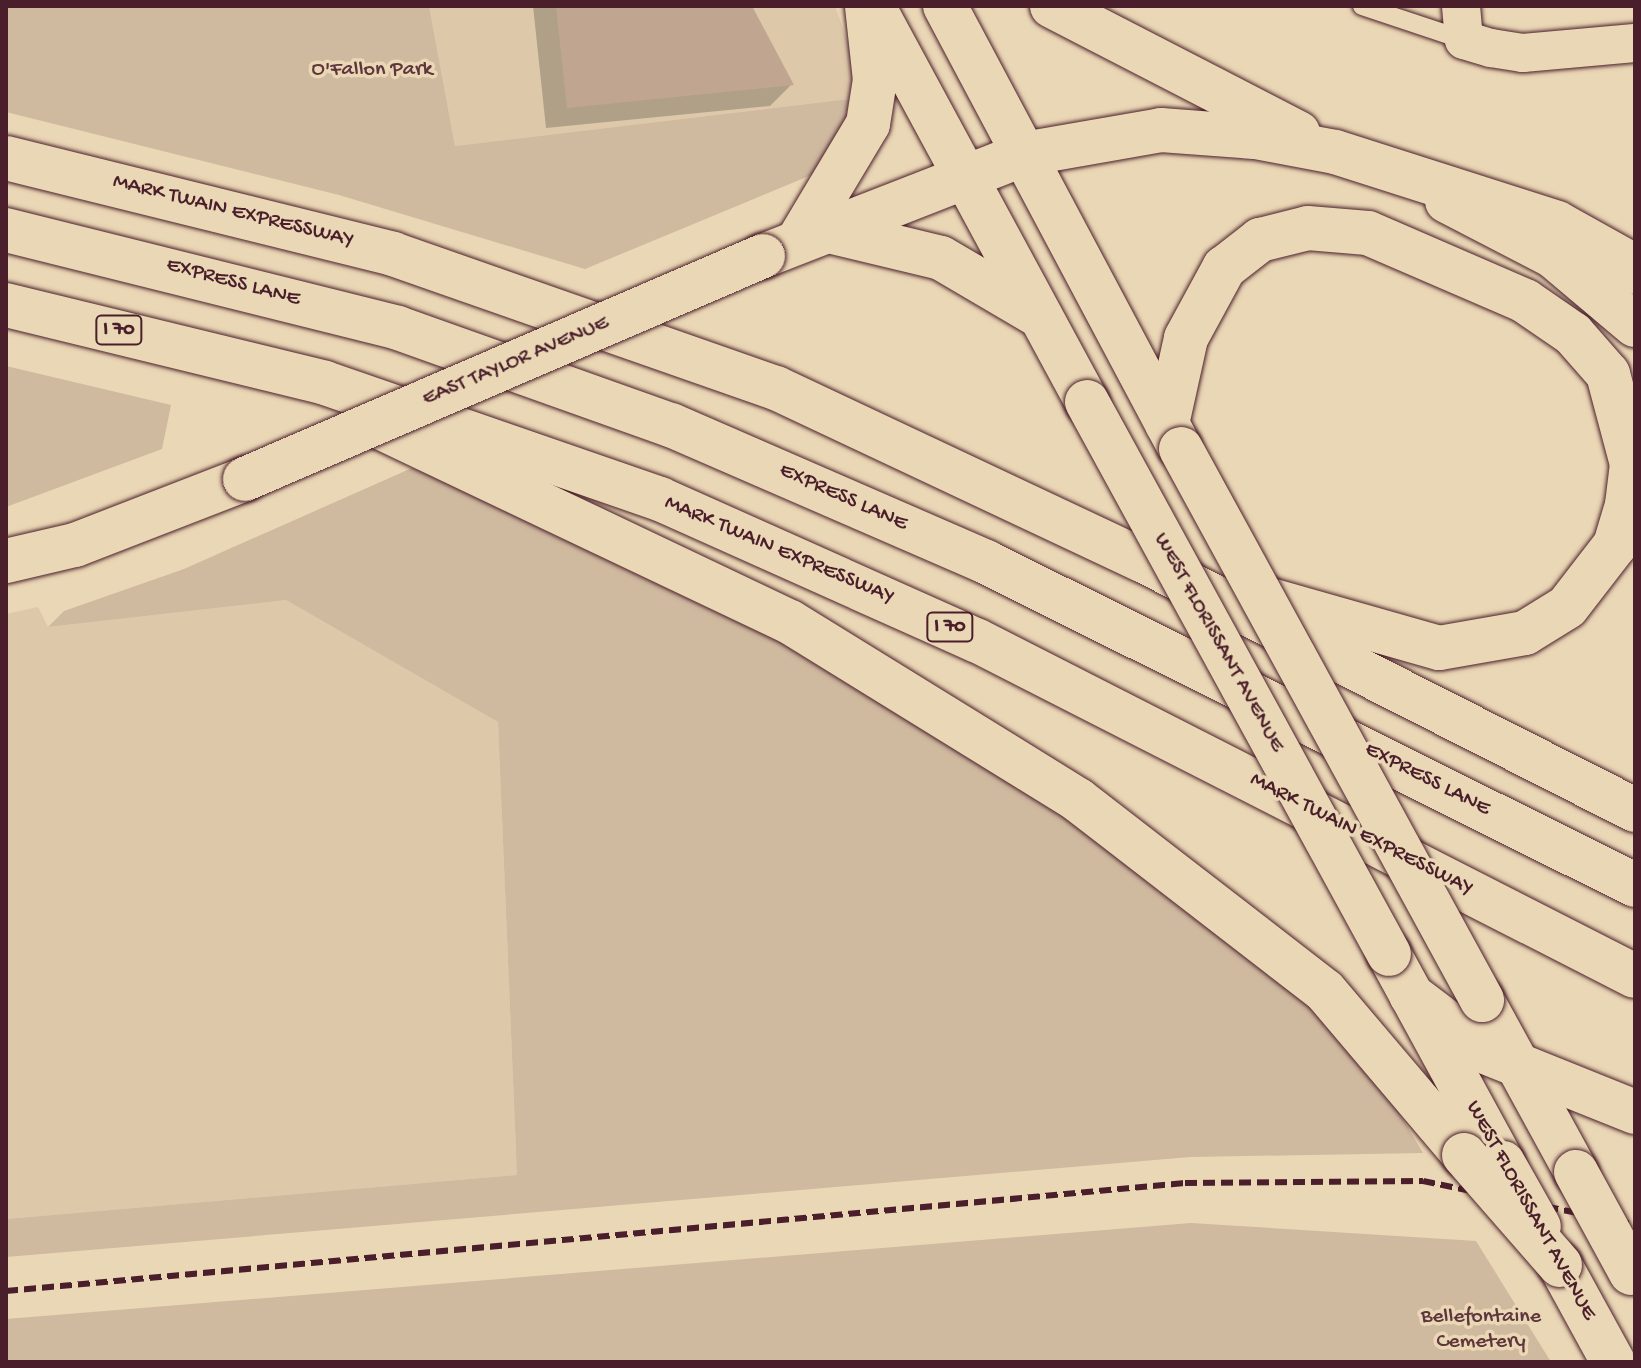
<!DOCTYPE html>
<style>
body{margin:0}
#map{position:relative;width:1641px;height:1368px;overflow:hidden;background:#ead7b5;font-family:"Gochi Hand",sans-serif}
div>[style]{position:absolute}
.built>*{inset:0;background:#ddc8aa}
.green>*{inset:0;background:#cfb99f}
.shadow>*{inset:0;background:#0003}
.building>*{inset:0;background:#c0a691}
.roads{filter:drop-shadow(0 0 2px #4a1f2b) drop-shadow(0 0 2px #4a1f2b)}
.service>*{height:18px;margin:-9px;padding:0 9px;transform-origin:9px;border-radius:9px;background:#ead7b5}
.minor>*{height:38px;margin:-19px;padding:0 19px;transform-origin:19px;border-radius:19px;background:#ead7b5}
.tertiary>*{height:44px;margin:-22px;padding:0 22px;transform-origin:22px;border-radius:22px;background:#ead7b5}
.secondary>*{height:44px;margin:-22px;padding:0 22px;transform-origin:22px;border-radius:22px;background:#ead7b5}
.motorway>*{height:44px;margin:-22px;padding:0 22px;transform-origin:22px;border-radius:22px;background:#ead7b5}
.rail>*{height:6px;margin-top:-3px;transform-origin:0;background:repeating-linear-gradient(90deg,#4a1f2b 0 12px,transparent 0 18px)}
.bridges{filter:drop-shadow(0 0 2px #4a1f2b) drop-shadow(0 0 2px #4a1f2b)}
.tertiary-bridge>*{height:44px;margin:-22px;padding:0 22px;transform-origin:22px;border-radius:22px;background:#ead7b5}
.secondary-bridge>*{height:44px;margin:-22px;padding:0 22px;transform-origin:22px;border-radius:22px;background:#ead7b5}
.motorway-bridge>*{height:44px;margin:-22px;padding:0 22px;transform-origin:22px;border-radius:22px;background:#ead7b5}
span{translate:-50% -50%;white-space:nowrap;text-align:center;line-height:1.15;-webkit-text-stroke:7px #ead7b5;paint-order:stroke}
.shield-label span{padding:2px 6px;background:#ead7b5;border:2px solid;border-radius:6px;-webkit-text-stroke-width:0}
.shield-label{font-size:20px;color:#4a1f2b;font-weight:700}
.park-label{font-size:22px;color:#5e363c}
.street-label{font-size:22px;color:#4a1f2b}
.frame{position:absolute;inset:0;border:8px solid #4a1f2b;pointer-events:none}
</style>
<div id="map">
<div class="built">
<div style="clip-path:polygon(429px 6px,835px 6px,855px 63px,849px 99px,455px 146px)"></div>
<div style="clip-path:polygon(286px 600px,498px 722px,517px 1175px,6px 1219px,6px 614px,38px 607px,48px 627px)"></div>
</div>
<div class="green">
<div style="clip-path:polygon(6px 6px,429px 6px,455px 146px,849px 99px,845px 129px,821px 171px,585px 269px,339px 195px,6px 112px)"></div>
<div style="clip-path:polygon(6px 366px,171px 405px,162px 449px,6px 507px)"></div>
<div style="clip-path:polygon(412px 468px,550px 521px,701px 592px,958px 739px,1285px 972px,1379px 1079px,1423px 1153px,1190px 1157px,6px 1257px,6px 1219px,517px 1175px,498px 722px,286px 600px,48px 627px,64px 611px,184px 569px)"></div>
<div style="clip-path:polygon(1191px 1223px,1476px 1241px,1551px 1362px,6px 1362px,6px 1319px)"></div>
</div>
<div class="shadow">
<div style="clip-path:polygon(533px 6px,750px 6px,791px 85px,770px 106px,546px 128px)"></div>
</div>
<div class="building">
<div style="clip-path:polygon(556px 6px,752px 6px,794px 85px,567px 108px)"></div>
</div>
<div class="roads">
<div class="service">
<div style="left:1362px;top:6px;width:108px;rotate:18.4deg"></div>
</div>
<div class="minor">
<div style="left:1461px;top:6px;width:34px;rotate:85deg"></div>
<div style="left:1464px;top:40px;width:28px;rotate:17deg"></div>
<div style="left:1491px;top:48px;width:32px;rotate:9deg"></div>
<div style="left:1523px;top:53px;width:112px;rotate:-5.1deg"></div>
</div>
<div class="tertiary">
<div style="left:1447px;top:201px;width:119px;rotate:27.4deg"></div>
<div style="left:1553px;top:256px;width:107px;rotate:40.1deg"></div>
<div style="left:825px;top:230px;width:119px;rotate:13.6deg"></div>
<div style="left:941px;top:258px;width:115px;rotate:30.4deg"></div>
<div style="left:798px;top:241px;width:136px;rotate:-59.1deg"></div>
<div style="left:868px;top:124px;width:45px;rotate:-81deg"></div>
<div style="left:875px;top:80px;width:74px;rotate:-96.2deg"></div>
<div style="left:763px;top:256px;width:280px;rotate:-21.3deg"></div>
<div style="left:6px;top:561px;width:71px;rotate:-13.1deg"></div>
<div style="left:75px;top:545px;width:182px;rotate:-21.2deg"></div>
</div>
<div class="secondary">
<div style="left:873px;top:6px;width:450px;rotate:61.6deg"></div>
<div style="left:945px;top:6px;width:497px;rotate:62deg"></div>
<div style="left:1052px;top:6px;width:277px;rotate:27.3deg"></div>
<div style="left:1024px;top:154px;width:139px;rotate:-9.9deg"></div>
<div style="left:1161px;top:130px;width:94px;rotate:4.3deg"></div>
<div style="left:1255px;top:137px;width:81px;rotate:10.6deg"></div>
<div style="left:1335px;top:152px;width:233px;rotate:17.7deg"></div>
<div style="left:1557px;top:223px;width:78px;rotate:29.2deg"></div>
<div style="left:1389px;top:954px;width:238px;rotate:61.4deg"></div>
<div style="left:1482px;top:1000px;width:196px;rotate:61.3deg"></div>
<div style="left:1560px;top:1265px;width:111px;rotate:61.3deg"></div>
</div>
<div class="motorway">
<div style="left:6px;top:158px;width:399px;rotate:13.9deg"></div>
<div style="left:393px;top:254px;width:406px;rotate:19.3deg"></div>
<div style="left:776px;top:388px;width:404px;rotate:25.2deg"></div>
<div style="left:1142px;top:560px;width:553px;rotate:26.89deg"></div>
<div style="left:6px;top:230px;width:404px;rotate:14deg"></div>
<div style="left:398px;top:328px;width:290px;rotate:19.6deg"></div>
<div style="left:671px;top:425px;width:344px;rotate:23.5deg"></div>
<div style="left:986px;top:562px;width:725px;rotate:26.46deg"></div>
<div style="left:1625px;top:261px;width:15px;rotate:48deg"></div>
<div style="left:6px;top:305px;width:328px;rotate:13.7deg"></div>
<div style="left:325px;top:383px;width:355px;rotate:19.1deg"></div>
<div style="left:660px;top:499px;width:348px;rotate:24.1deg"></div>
<div style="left:978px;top:641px;width:737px;rotate:27.02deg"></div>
<div style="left:371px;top:423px;width:464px;rotate:25.4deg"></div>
<div style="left:790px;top:622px;width:339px;rotate:31.7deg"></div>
<div style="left:1078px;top:800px;width:312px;rotate:37.7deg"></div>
<div style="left:1325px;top:991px;width:215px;rotate:49.7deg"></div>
<div style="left:1167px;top:424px;width:88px;rotate:-77.5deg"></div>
<div style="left:1186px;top:338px;width:80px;rotate:-61.5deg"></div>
<div style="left:1224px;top:268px;width:46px;rotate:-37.9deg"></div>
<div style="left:1260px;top:240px;width:49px;rotate:-14deg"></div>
<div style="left:1308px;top:228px;width:60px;rotate:4.8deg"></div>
<div style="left:1368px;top:233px;width:171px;rotate:23.4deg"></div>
<div style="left:1525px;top:301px;width:58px;rotate:34.5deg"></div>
<div style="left:1573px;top:334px;width:53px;rotate:48.8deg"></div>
<div style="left:1608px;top:374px;width:93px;rotate:75.1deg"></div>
<div style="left:1632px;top:464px;width:41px;rotate:97deg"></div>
<div style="left:1627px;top:505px;width:42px;rotate:106.7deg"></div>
<div style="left:1615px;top:545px;width:78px;rotate:127.7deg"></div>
<div style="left:1567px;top:607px;width:49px;rotate:148.2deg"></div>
<div style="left:1525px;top:633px;width:87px;rotate:170.1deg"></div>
<div style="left:1439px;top:648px;width:183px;rotate:-164.1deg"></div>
<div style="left:1411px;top:995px;width:96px;rotate:37deg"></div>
<div style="left:1488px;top:1053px;width:158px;rotate:21.9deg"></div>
</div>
</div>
<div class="rail">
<div style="left:6px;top:1291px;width:1184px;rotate:-5.23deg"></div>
<div style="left:1185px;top:1183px;width:238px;rotate:-0.5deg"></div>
<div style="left:1423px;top:1181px;width:217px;rotate:11.7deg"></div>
</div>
<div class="bridges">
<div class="tertiary-bridge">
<div style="left:245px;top:479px;width:564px;rotate:-23.29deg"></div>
</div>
<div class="secondary-bridge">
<div style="left:1087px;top:402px;width:629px;rotate:61.32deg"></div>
<div style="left:1181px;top:449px;width:628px;rotate:61.35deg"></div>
<div style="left:1503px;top:1163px;width:73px;rotate:60.6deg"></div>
<div style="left:1576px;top:1172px;width:115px;rotate:61.4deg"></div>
</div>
<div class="motorway-bridge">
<div style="left:1464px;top:1155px;width:146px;rotate:48.9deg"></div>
</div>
</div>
<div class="shield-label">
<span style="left:119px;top:330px">I 70</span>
<span style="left:950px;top:627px">I 70</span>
</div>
<div class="park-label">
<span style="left:372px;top:71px">O'Fallon Park</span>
<span style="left:1481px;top:1330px">Bellefontaine<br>Cemetery</span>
</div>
<div class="street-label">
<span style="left:233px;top:212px;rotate:14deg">MARK TWAIN EXPRESSWAY</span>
<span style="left:233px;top:283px;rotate:15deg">EXPRESS LANE</span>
<span style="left:516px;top:362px;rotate:-23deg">EAST TAYLOR AVENUE</span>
<span style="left:843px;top:498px;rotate:24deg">EXPRESS LANE</span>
<span style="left:779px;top:551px;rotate:23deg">MARK TWAIN EXPRESSWAY</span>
<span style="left:1218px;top:643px;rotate:61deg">WEST FLORISSANT AVENUE</span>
<span style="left:1427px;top:780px;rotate:27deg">EXPRESS LANE</span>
<span style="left:1361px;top:835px;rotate:27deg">MARK TWAIN EXPRESSWAY</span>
<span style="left:1530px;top:1211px;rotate:61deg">WEST FLORISSANT AVENUE</span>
</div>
<div class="frame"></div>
</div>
